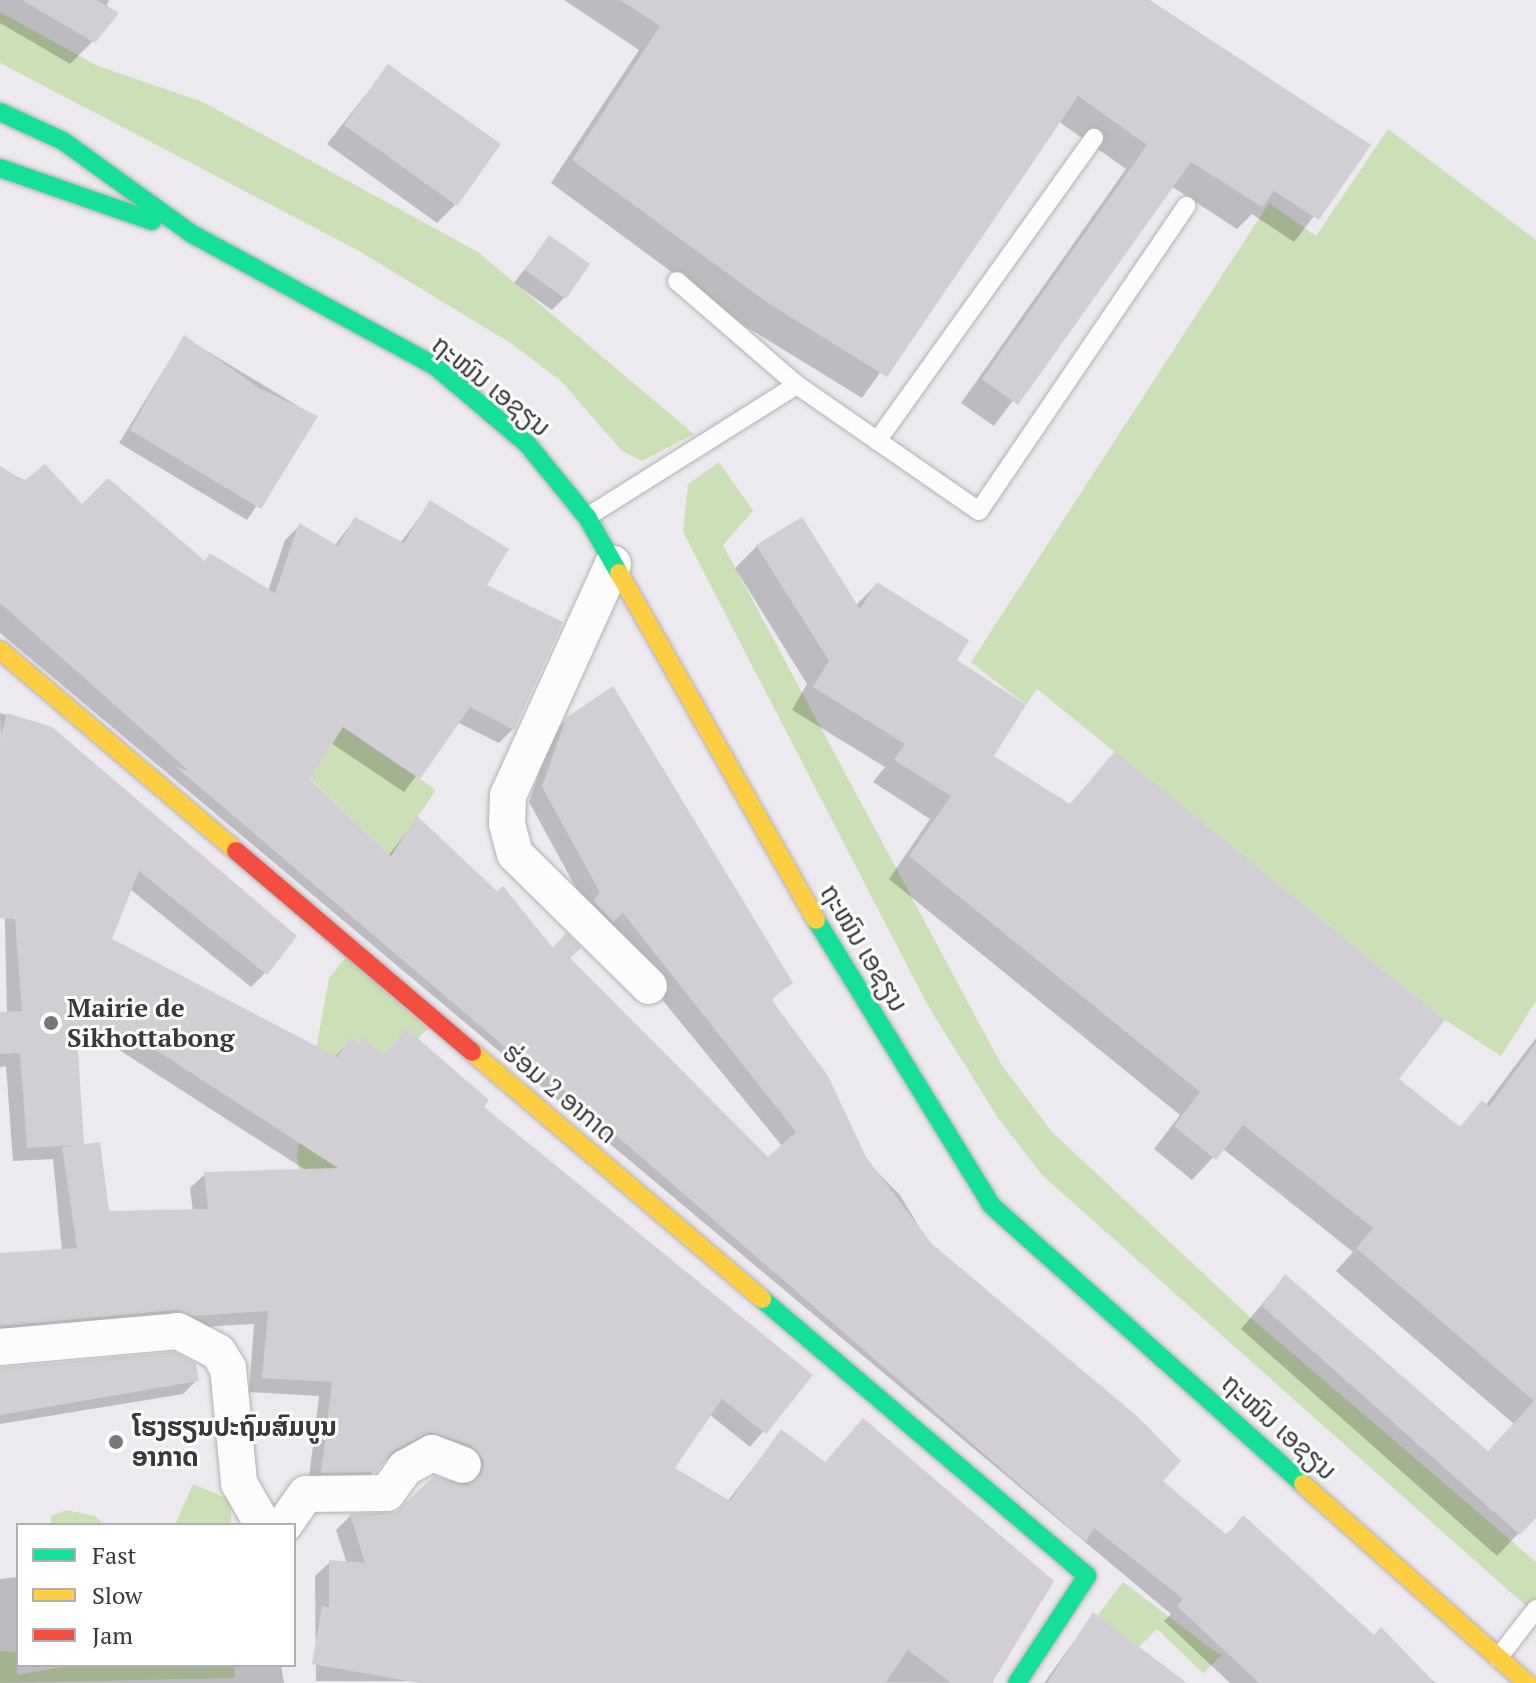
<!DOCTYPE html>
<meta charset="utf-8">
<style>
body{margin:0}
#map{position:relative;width:1536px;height:1683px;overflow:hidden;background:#eceaef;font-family:"PT Serif","Noto Sans Lao",serif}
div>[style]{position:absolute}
.green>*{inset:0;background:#cce0b7}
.shadow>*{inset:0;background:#0003}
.building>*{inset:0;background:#d1cfd4}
.roads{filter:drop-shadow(0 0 2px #b2b0b4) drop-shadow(0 0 2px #b2b0b4)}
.lane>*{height:18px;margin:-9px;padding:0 9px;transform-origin:9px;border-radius:9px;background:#fcfcfd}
.street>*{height:36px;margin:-18px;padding:0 18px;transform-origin:18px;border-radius:18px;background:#fcfcfd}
.fast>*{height:18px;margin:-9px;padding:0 9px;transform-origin:9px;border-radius:9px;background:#16e098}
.slow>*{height:18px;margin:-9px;padding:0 9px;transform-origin:9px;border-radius:9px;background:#ffcf43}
.jam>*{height:18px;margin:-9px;padding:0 9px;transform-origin:9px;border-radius:9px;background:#f24e42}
.dots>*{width:22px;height:22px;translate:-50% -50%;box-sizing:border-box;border:4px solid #fff;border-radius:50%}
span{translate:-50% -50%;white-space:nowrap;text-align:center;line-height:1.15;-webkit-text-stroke:6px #fff;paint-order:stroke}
.street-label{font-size:26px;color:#39383c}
.poi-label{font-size:26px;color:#39383c;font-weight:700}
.left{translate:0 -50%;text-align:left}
.legend{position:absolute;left:16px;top:1523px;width:280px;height:144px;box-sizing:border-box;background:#fff;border:2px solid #b0afb1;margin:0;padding:10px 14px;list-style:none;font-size:24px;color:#39383c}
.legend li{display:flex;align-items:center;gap:16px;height:40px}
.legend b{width:40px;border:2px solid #b0afb1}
</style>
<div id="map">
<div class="green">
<div style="clip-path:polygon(0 12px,98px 66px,203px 102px,478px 252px,694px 434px,642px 461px,622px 451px,561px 381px,512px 344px,359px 251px,0 63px)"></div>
<div style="clip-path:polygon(1388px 129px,1536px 240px,1536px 1001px,1501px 1056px,1445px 1020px,1037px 689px,1026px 705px,971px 662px,1269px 203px,1316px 236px)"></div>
<div style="clip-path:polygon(719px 462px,753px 511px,723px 545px,1001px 1064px,1051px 1131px,1251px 1318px,1536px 1562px,1536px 1615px,1043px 1176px,998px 1118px,928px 1006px,683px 532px,688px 484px)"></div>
<div style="clip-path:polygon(343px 727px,436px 790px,391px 856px,310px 778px)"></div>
<div style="clip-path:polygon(346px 957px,428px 1029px,407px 1049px,396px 1040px,384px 1055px,363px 1038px,310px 1102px,357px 1188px,299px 1178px,297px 1154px,329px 978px)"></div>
<div style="clip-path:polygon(193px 1484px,231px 1500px,231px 1525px,175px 1525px)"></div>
<div style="clip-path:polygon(67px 1510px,95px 1516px,104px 1525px,51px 1525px,51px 1516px)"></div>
<div style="clip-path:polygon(1123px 1582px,1217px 1653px,1222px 1655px,1203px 1673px,1157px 1629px,1139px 1647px,1097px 1616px)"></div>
<div style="clip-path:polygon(0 1651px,17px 1652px,17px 1675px,74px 1665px,234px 1665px,235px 1678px,0 1683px)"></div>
</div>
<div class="shadow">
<div style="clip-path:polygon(0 0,109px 0,93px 41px,70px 64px,0 23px)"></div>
<div style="clip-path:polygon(564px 0,1147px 0,1368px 146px,1294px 242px,1252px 214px,1237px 229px,1171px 186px,994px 426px,961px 403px,1126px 169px,1058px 121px,862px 398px,745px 326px,551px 183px,639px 50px)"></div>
<div style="clip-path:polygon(388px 66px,455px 205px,437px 223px,327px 144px)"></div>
<div style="clip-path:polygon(549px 238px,565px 297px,552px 310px,514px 283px)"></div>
<div style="clip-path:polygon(184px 337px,316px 417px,247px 520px,119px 443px)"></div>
<div style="clip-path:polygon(0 469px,268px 591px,285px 540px,299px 526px,334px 546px,355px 519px,400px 543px,431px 503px,484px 586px,513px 729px,499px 743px,457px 722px,404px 792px,331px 743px,307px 779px,388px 856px,417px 819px,768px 1159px,782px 1146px,587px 908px,529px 802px,552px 734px,567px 719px,790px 982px,770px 1001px,864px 1159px,900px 1195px,930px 1245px,1161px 1481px,1225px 1536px,1243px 1518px,1373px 1637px,1436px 1683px,1230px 1683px,1164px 1621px,1171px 1614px,0 633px)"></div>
<div style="clip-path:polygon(757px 546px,855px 606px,877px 584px,954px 661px,991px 756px,1068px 806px,1115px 754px,1397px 1079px,1458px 1128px,1485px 1106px,1536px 1038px,1536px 1515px,1497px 1556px,1241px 1329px,1285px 1277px,1487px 1453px,1514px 1424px,1336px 1271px,1353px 1252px,1222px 1148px,1192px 1180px,1154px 1149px,1180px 1115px,889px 879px,930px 819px,873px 782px,885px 767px,792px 710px,807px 684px,735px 568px)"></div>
<div style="clip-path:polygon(evenodd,0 713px,51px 729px,265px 973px,251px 987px,130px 889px,110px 940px,334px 1058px,350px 1041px,383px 1056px,406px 1031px,481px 1107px,810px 1376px,750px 1447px,709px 1414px,672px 1468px,727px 1502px,781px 1432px,994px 1669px,993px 1683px,316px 1681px,315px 1576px,330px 1562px,347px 1564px,336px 1530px,350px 1516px,397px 1514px,434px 1478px,468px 1483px,465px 1465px,414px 1445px,382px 1462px,360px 1486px,308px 1486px,319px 1396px,249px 1392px,254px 1324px,0 1338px,0 1255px,62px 1251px,53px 1159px,13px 1161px,6px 1066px,0 1067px,0 1014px,7px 1013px,0 713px,113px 1046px,307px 1171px,205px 1174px,190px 1188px,193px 1212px,107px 1213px,83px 1146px,76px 1049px,113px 1046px)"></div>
<div style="clip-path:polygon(173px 1354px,197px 1380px,183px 1394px,0 1424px,0 1368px)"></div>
<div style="clip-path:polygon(18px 1577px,18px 1665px,281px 1665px,284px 1683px,0 1683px,0 1579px)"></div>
<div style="clip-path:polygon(1093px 1615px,1184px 1683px,1044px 1683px)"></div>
</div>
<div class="building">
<div style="clip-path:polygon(22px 0,97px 0,119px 13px,95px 43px)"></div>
<div style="clip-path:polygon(620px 0,1150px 0,1371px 145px,1319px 220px,1274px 191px,1262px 207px,1191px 162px,1018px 405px,982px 379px,1147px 145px,1078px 96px,887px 377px,768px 303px,572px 160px,660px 26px)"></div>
<div style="clip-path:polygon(388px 64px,501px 144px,457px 206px,344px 125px)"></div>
<div style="clip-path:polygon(549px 235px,590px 264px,566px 299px,525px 270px)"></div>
<div style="clip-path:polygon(184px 335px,259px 388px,318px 416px,261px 509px,130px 430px)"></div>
<div style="clip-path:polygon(45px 464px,82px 504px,108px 478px,205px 561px,210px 553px,275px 593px,299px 523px,338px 546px,355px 517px,404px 543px,430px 500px,509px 549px,487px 585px,563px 622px,514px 730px,470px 707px,420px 779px,343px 727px,310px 779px,391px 856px,417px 816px,497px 891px,503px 886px,553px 948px,566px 933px,581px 948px,570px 958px,768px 1157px,796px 1132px,623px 913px,613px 921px,593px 901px,600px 892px,542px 787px,566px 718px,613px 686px,793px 983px,771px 999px,828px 1076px,866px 1157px,932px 1244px,1137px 1416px,1181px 1461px,1163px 1481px,1227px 1535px,1243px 1515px,1374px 1635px,1381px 1627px,1435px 1683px,1259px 1683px,1177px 1606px,1183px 1599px,1094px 1528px,1086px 1542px,522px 1054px,519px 1059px,176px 767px,189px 771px,0 603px,0 466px,24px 481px)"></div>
<div style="clip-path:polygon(802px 517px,860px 609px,877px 582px,969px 640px,957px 660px,1026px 705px,994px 756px,1070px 804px,1115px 751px,1445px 1020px,1399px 1079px,1460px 1127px,1482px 1100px,1489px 1107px,1536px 1043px,1536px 1518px,1520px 1535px,1262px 1306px,1285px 1274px,1488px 1451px,1534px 1401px,1356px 1248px,1373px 1228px,1243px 1125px,1216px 1160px,1174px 1126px,1200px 1092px,909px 856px,951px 796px,894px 760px,905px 744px,813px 687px,829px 661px,756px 545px)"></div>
<div style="clip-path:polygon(evenodd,7px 713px,52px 727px,297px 936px,267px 975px,139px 871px,112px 939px,337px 1057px,350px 1038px,358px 1044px,363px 1037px,384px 1055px,406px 1028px,489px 1100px,484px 1107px,813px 1375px,766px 1434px,722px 1399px,675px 1468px,730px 1501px,781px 1429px,825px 1462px,863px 1418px,1054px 1581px,992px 1683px,951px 1683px,908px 1650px,885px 1683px,420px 1683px,312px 1664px,322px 1606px,329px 1607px,329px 1560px,365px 1563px,350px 1514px,396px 1512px,434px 1476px,467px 1486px,482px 1473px,484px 1461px,471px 1445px,430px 1432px,394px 1450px,376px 1472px,321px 1473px,332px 1382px,262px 1378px,268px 1311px,194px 1316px,176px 1310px,0 1326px,0 1253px,77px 1248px,62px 1147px,77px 1145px,27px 1148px,20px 1053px,0 1054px,0 1012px,22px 1011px,15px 919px,0 918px,0 740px,7px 713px,128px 1032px,338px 1168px,204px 1172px,208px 1209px,109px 1211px,100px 1142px,84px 1144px,77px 1036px,128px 1032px)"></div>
<div style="clip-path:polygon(174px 1352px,196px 1364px,199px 1381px,0 1415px,0 1368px)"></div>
<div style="clip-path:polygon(1093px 1612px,1187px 1683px,1047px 1683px)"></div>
</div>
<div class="roads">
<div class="lane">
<div style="left:677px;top:281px;width:159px;rotate:40.9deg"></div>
<div style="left:797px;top:385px;width:221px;rotate:34.7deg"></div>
<div style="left:979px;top:511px;width:369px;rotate:-55.8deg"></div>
<div style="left:877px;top:441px;width:373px;rotate:-54.4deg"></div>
<div style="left:587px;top:517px;width:248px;rotate:-32.2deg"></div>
<div style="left:1498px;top:1658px;width:62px;rotate:-52.2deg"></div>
</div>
<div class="street">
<div style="left:613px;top:564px;width:254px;rotate:114.4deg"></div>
<div style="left:508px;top:795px;width:29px;rotate:92deg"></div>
<div style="left:507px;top:824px;width:31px;rotate:75deg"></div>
<div style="left:515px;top:854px;width:188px;rotate:44.6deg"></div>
<div style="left:0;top:1347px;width:179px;rotate:-5.1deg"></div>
<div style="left:178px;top:1331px;width:45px;rotate:27.7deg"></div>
<div style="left:218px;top:1352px;width:19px;rotate:58deg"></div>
<div style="left:228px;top:1368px;width:116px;rotate:84.5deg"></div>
<div style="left:239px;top:1483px;width:48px;rotate:60.3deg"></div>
<div style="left:284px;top:1525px;width:38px;rotate:-55deg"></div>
<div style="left:306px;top:1494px;width:81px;rotate:-0.7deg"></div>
<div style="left:387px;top:1493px;width:31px;rotate:-54deg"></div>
<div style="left:405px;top:1468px;width:31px;rotate:-29deg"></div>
<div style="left:432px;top:1453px;width:33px;rotate:21deg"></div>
</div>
<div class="fast">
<div style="left:0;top:112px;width:69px;rotate:24.7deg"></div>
<div style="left:63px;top:141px;width:159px;rotate:35.8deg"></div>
<div style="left:192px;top:234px;width:277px;rotate:28.5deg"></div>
<div style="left:435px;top:366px;width:122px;rotate:40.3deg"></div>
<div style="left:528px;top:445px;width:93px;rotate:50.7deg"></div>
<div style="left:587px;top:517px;width:64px;rotate:60.3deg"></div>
<div style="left:0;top:168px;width:161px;rotate:19.2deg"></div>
<div style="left:816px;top:920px;width:334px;rotate:58.4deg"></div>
<div style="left:991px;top:1205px;width:419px;rotate:41.8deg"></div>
<div style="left:762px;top:1299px;width:427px;rotate:40.4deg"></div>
<div style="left:1087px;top:1576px;width:128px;rotate:123.2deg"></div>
</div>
<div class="slow">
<div style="left:619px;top:573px;width:399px;rotate:60.4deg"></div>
<div style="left:0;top:650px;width:310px;rotate:40.4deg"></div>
<div style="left:472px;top:1052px;width:381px;rotate:40.4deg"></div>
<div style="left:1303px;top:1484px;width:300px;rotate:41.6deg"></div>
</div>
<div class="jam">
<div style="left:236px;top:851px;width:310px;rotate:40.4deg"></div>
</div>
</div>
<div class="dots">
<div style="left:51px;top:1023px;background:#78767b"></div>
<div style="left:116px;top:1442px;background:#78767b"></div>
</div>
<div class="street-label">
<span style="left:491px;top:386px;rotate:39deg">ຖະໜົນ ເອຊຽນ</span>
<span style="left:864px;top:948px;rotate:59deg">ຖະໜົນ ເອຊຽນ</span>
<span style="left:560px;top:1093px;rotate:40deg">ຮ່ອມ 2 ອາກາດ</span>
<span style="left:1279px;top:1427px;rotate:42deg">ຖະໜົນ ເອຊຽນ</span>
</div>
<div class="poi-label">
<span class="left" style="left:67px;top:1023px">Mairie de<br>Sikhottabong</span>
<span class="left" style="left:132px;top:1442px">ໂຮງຮຽນປະຖົມສົມບູນ<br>ອາກາດ</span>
</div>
<ul class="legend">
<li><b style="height:10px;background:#16e098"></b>Fast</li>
<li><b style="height:10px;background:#ffcf43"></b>Slow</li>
<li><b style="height:10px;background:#f24e42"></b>Jam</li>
</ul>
</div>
